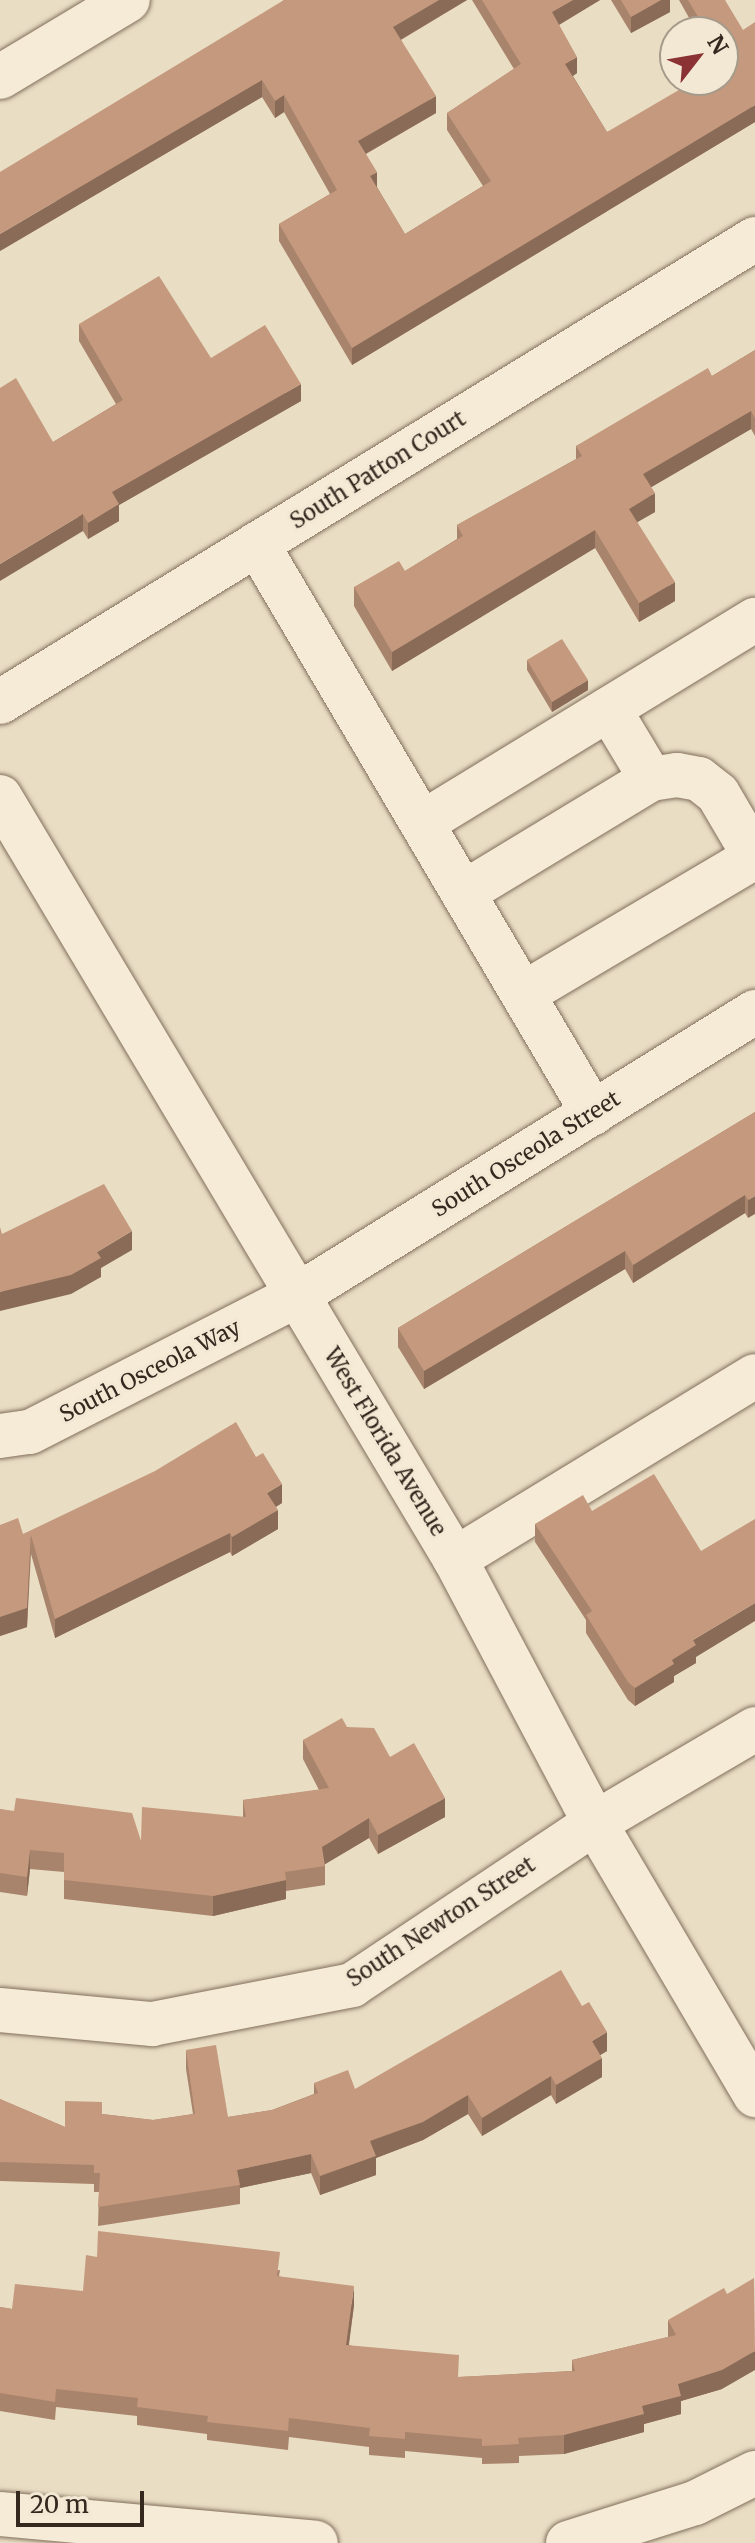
<!DOCTYPE html>
<style>
body{margin:0}
#map{position:relative;width:755px;height:2543px;overflow:hidden;background:#e9ddc4;font-family:Merriweather,serif}
div>[style]{position:absolute}
.roads{filter:drop-shadow(0 0 2px #826f5c) drop-shadow(0 0 2px #826f5c)}
.minor>*{height:44px;margin:-22px;padding:0 22px;transform-origin:22px;border-radius:22px;background:#f5ebd6}
.wall>*{inset:0;background:#a9846c}
.shaded-wall>*{inset:0;background:#896b58}
.building>*{inset:0;background:#c4997d}
span{translate:-50% -50%;white-space:nowrap;text-align:center;line-height:1.15;-webkit-text-stroke:6px #f2e8d3;paint-order:stroke}
.street-label{font-size:22px;color:#34281f}
.north{position:absolute;left:659px;top:16px;width:80px;height:80px;box-sizing:border-box;background:#f2e8d3;border:2px solid #a69b8b;border-radius:50%;rotate:59deg;font-size:22px;font-weight:700;line-height:32px;text-align:center;color:#34281f}
.north::after{content:'';display:block;margin:auto;width:28px;height:36px;background:#8b3235;clip-path:polygon(50% 0,100% 100%,50% 72%,0 100%)}
.scale{position:absolute;left:16px;top:2491px;width:128px;height:36px;box-sizing:border-box;border:4px solid #34281f;border-top:0;padding-left:10px;font-size:24px;line-height:28px;white-space:nowrap;color:#34281f;-webkit-text-stroke:6px #f2e8d3;paint-order:stroke}
</style>
<div id="map">
<div class="roads">
<div class="minor">
<div style="left:0;top:77px;width:149px;rotate:-31deg"></div>
<div style="left:257px;top:544px;width:661px;rotate:59.44deg"></div>
<div style="left:0;top:702px;width:886px;rotate:-31.52deg"></div>
<div style="left:609px;top:709px;width:82px;rotate:59deg"></div>
<div style="left:651px;top:779px;width:26px;rotate:-9deg"></div>
<div style="left:677px;top:775px;width:22px;rotate:10deg"></div>
<div style="left:699px;top:779px;width:24px;rotate:38deg"></div>
<div style="left:718px;top:794px;width:73px;rotate:59.6deg"></div>
<div style="left:0;top:797px;width:888px;rotate:59.16deg"></div>
<div style="left:455px;top:1559px;width:299px;rotate:62.1deg"></div>
<div style="left:595px;top:1823px;width:316px;rotate:59.5deg"></div>
<div style="left:422px;top:823px;width:390px;rotate:-31.4deg"></div>
<div style="left:463px;top:893px;width:220px;rotate:-31.2deg"></div>
<div style="left:523px;top:994px;width:269px;rotate:-30.6deg"></div>
<div style="left:0;top:1436px;width:30px;rotate:-8deg"></div>
<div style="left:30px;top:1432px;width:301px;rotate:-27.1deg"></div>
<div style="left:298px;top:1295px;width:538px;rotate:-31.77deg"></div>
<div style="left:455px;top:1559px;width:351px;rotate:-31.4deg"></div>
<div style="left:0;top:2010px;width:153px;rotate:5.3deg"></div>
<div style="left:152px;top:2024px;width:204px;rotate:-11deg"></div>
<div style="left:352px;top:1985px;width:292px;rotate:-33.7deg"></div>
<div style="left:595px;top:1823px;width:186px;rotate:-30.4deg"></div>
<div style="left:0;top:2514px;width:317px;rotate:5.2deg"></div>
<div style="left:568px;top:2543px;width:133px;rotate:-17.5deg"></div>
<div style="left:695px;top:2503px;width:67px;rotate:-26.6deg"></div>
</div>
</div>
<div class="wall">
<div style="clip-path:polygon(284px 0,467px 0,401px 40px,436px 113px,366px 154px,377px 187px,405px 234px,483px 186px,447px 130px,447px 113px,514px 69px,472px 0,600px 0,559px 25px,577px 73px,573px 76px,607px 132px,723px 80px,723px 32px,697px 32px,679px 0,725px 0,755px 122px,352px 365px,279px 241px,279px 224px,330px 194px,284px 112px,275px 118px,262px 97px,0 251px)"></div>
<div style="clip-path:polygon(611px 0,670px 0,670px 12px,631px 33px)"></div>
<div style="clip-path:polygon(79px 324px,211px 358px,301px 401px,119px 505px,119px 521px,88px 539px,83px 531px,53px 442px,116px 404px,79px 341px)"></div>
<div style="clip-path:polygon(755px 350px,755px 436px,751px 429px,651px 487px,655px 512px,637px 522px,675px 601px,639px 622px,595px 548px,392px 671px,354px 606px,354px 587px,405px 571px,457px 539px,457px 525px,576px 459px,576px 446px,712px 376px)"></div>
<div style="clip-path:polygon(527px 660px,588px 690px,552px 712px,527px 670px)"></div>
<div style="clip-path:polygon(755px 1112px,748px 1218px,745px 1213px,633px 1283px,625px 1269px,424px 1389px,398px 1347px,398px 1328px)"></div>
<div style="clip-path:polygon(282px 1503px,276px 1507px,278px 1529px,232px 1556px,230px 1552px,55px 1638px,31px 1554px,27px 1627px,0 1636px,0 1525px,23px 1534px)"></div>
<div style="clip-path:polygon(592px 1511px,696px 1657px,696px 1663px,674px 1676px,674px 1682px,635px 1706px,628px 1700px,586px 1633px,586px 1620px,535px 1542px,535px 1524px)"></div>
<div style="clip-path:polygon(347px 1727px,390px 1757px,445px 1817px,378px 1854px,369px 1838px,325px 1864px,325px 1885px,286px 1891px,286px 1899px,213px 1916px,64px 1899px,64px 1872px,30px 1869px,27px 1896px,0 1892px,0 1809px,141px 1841px,243px 1817px,243px 1800px,319px 1790px,303px 1759px,303px 1740px)"></div>
<div style="clip-path:polygon(186px 2050px,228px 2117px,272px 2110px,314px 2094px,314px 2083px,355px 2089px,607px 2051px,600px 2055px,602px 2077px,556px 2104px,551px 2095px,482px 2136px,468px 2114px,423px 2140px,376px 2158px,376px 2175px,320px 2195px,311px 2173px,240px 2188px,240px 2204px,98px 2226px,99px 2192px,94px 2192px,94px 2184px,0 2181px,0 2099px,65px 2127px,102px 2114px,153px 2120px,193px 2114px,186px 2069px)"></div>
<div style="clip-path:polygon(280px 2270px,279px 2276px,354px 2305px,349px 2345px,459px 2377px,572px 2371px,572px 2360px,668px 2337px,668px 2320px,722px 2389px,681px 2401px,681px 2414px,644px 2424px,644px 2432px,564px 2454px,519px 2456px,519px 2463px,482px 2464px,482px 2458px,405px 2451px,405px 2458px,369px 2455px,369px 2447px,289px 2437px,288px 2450px,207px 2440px,207px 2434px,137px 2425px,137px 2416px,56px 2407px,55px 2420px,0 2411px,0 2307px,12px 2309px,83px 2291px)"></div>
</div>
<div class="shaded-wall">
<div style="clip-path:polygon(439px 0,467px 0,393px 44px,393px 27px)"></div>
<div style="clip-path:polygon(573px 0,600px 0,552px 29px,552px 12px)"></div>
<div style="clip-path:polygon(661px 0,670px 0,670px 12px,631px 33px,631px 17px)"></div>
<div style="clip-path:polygon(577px 57px,577px 73px,565px 81px,565px 64px)"></div>
<div style="clip-path:polygon(262px 80px,262px 97px,0 251px,0 234px)"></div>
<div style="clip-path:polygon(284px 95px,284px 112px,275px 118px,275px 101px)"></div>
<div style="clip-path:polygon(436px 96px,436px 113px,358px 158px,358px 141px)"></div>
<div style="clip-path:polygon(755px 105px,755px 122px,352px 365px,352px 348px)"></div>
<div style="clip-path:polygon(377px 172px,377px 189px,370px 176px)"></div>
<div style="clip-path:polygon(301px 384px,301px 401px,119px 505px,119px 521px,88px 539px,88px 523px,112px 492px)"></div>
<div style="clip-path:polygon(751px 411px,751px 429px,643px 492px,643px 474px)"></div>
<div style="clip-path:polygon(655px 493px,655px 512px,629px 527px,629px 509px)"></div>
<div style="clip-path:polygon(83px 514px,83px 531px,0 581px,0 564px)"></div>
<div style="clip-path:polygon(595px 530px,595px 548px,392px 671px,392px 652px)"></div>
<div style="clip-path:polygon(675px 582px,675px 601px,639px 622px,639px 603px)"></div>
<div style="clip-path:polygon(588px 680px,588px 690px,552px 712px,552px 702px)"></div>
<div style="clip-path:polygon(745px 1195px,745px 1213px,633px 1283px,633px 1265px)"></div>
<div style="clip-path:polygon(755px 1196px,755px 1214px,748px 1218px,748px 1200px)"></div>
<div style="clip-path:polygon(132px 1231px,132px 1250px,101px 1268px,101px 1277px,71px 1294px,0 1311px,0 1292px,97px 1252px)"></div>
<div style="clip-path:polygon(625px 1251px,625px 1269px,424px 1389px,424px 1371px)"></div>
<div style="clip-path:polygon(282px 1484px,282px 1503px,267px 1512px,267px 1493px)"></div>
<div style="clip-path:polygon(278px 1510px,278px 1529px,232px 1556px,232px 1537px)"></div>
<div style="clip-path:polygon(230px 1533px,230px 1552px,55px 1638px,55px 1619px)"></div>
<div style="clip-path:polygon(31px 1535px,27px 1627px,0 1636px,0 1617px)"></div>
<div style="clip-path:polygon(755px 1603px,755px 1621px,696px 1657px,696px 1663px,674px 1676px,674px 1682px,635px 1706px,635px 1688px,672px 1660px,693px 1640px)"></div>
<div style="clip-path:polygon(445px 1798px,445px 1817px,378px 1854px,378px 1835px)"></div>
<div style="clip-path:polygon(369px 1818px,369px 1838px,322px 1866px,322px 1847px)"></div>
<div style="clip-path:polygon(30px 1850px,30px 1869px,27px 1896px,27px 1877px)"></div>
<div style="clip-path:polygon(286px 1880px,286px 1899px,213px 1916px,213px 1896px)"></div>
<div style="clip-path:polygon(607px 2032px,607px 2051px,592px 2060px,592px 2041px)"></div>
<div style="clip-path:polygon(602px 2058px,602px 2077px,556px 2104px,556px 2085px)"></div>
<div style="clip-path:polygon(551px 2076px,551px 2095px,482px 2136px,482px 2118px)"></div>
<div style="clip-path:polygon(468px 2095px,468px 2114px,423px 2140px,376px 2158px,376px 2175px,320px 2195px,320px 2176px,370px 2141px)"></div>
<div style="clip-path:polygon(311px 2154px,311px 2173px,240px 2188px,237px 2170px)"></div>
<div style="clip-path:polygon(354px 2286px,354px 2305px,346px 2363px,346px 2345px)"></div>
<div style="clip-path:polygon(755px 2351px,755px 2370px,722px 2389px,681px 2401px,681px 2414px,644px 2424px,644px 2432px,564px 2454px,564px 2435px,642px 2406px,678px 2384px)"></div>
</div>
<div class="building">
<div style="clip-path:polygon(284px 0,439px 0,393px 27px,436px 96px,358px 141px,377px 172px,370px 176px,405px 234px,491px 181px,447px 113px,521px 64px,482px 0,573px 0,552px 12px,577px 57px,565px 64px,607px 132px,696px 80px,723px 80px,723px 64px,725px 63px,723px 59px,723px 32px,707px 32px,688px 0,725px 0,743px 30px,755px 22px,755px 105px,352px 348px,279px 224px,337px 190px,284px 95px,275px 101px,262px 80px,0 234px,0 172px)"></div>
<div style="clip-path:polygon(621px 0,661px 0,631px 17px)"></div>
<div style="clip-path:polygon(159px 276px,211px 358px,265px 325px,301px 384px,112px 492px,119px 504px,88px 523px,83px 514px,0 564px,0 388px,16px 378px,53px 442px,123px 400px,79px 324px)"></div>
<div style="clip-path:polygon(755px 350px,755px 418px,751px 411px,643px 474px,655px 493px,629px 509px,675px 582px,639px 603px,595px 530px,392px 652px,354px 587px,399px 561px,405px 571px,463px 536px,457px 525px,582px 456px,576px 446px,708px 368px,712px 376px)"></div>
<div style="clip-path:polygon(562px 639px,588px 680px,552px 702px,527px 660px)"></div>
<div style="clip-path:polygon(755px 1112px,755px 1196px,748px 1200px,745px 1195px,633px 1265px,625px 1251px,424px 1371px,398px 1328px)"></div>
<div style="clip-path:polygon(104px 1184px,132px 1231px,97px 1252px,101px 1258px,71px 1275px,0 1292px,0 1227px,2px 1234px)"></div>
<div style="clip-path:polygon(236px 1422px,256px 1457px,263px 1453px,282px 1484px,267px 1493px,278px 1510px,232px 1537px,230px 1533px,55px 1619px,31px 1535px,27px 1608px,0 1617px,0 1525px,18px 1518px,23px 1534px,155px 1471px)"></div>
<div style="clip-path:polygon(654px 1474px,701px 1551px,755px 1519px,755px 1603px,693px 1640px,696px 1645px,672px 1660px,674px 1664px,635px 1688px,628px 1682px,586px 1615px,592px 1611px,535px 1524px,583px 1495px,592px 1511px)"></div>
<div style="clip-path:polygon(342px 1718px,347px 1727px,374px 1728px,390px 1757px,414px 1743px,445px 1798px,378px 1835px,369px 1818px,322px 1847px,325px 1866px,285px 1872px,286px 1880px,213px 1896px,64px 1880px,64px 1853px,30px 1850px,27px 1877px,0 1873px,0 1809px,14px 1811px,16px 1798px,132px 1813px,141px 1841px,142px 1807px,246px 1817px,243px 1800px,329px 1788px,303px 1740px)"></div>
<div style="clip-path:polygon(561px 1970px,582px 2006px,589px 2002px,607px 2032px,592px 2041px,602px 2058px,556px 2085px,551px 2076px,482px 2118px,468px 2095px,423px 2122px,370px 2141px,376px 2156px,320px 2176px,311px 2154px,237px 2170px,240px 2185px,98px 2207px,100px 2173px,94px 2173px,94px 2165px,0 2162px,0 2099px,65px 2127px,65px 2101px,102px 2102px,102px 2114px,153px 2120px,195px 2114px,186px 2050px,216px 2045px,228px 2117px,272px 2110px,318px 2093px,314px 2083px,348px 2070px,355px 2089px)"></div>
<div style="clip-path:polygon(98px 2231px,280px 2252px,277px 2276px,354px 2286px,346px 2345px,459px 2355px,458px 2377px,575px 2371px,572px 2360px,676px 2335px,668px 2320px,724px 2288px,727px 2294px,754px 2278px,755px 2351px,722px 2370px,678px 2384px,681px 2396px,642px 2406px,644px 2414px,564px 2435px,518px 2438px,519px 2444px,482px 2446px,482px 2439px,405px 2432px,405px 2439px,369px 2436px,370px 2428px,289px 2418px,288px 2431px,207px 2422px,208px 2416px,137px 2407px,138px 2398px,56px 2389px,55px 2402px,0 2393px,0 2307px,12px 2309px,15px 2284px,83px 2291px,86px 2255px,97px 2257px)"></div>
</div>
<div class="street-label">
<span style="left:378px;top:470px;rotate:-32deg">South Patton Court</span>
<span style="left:526px;top:1154px;rotate:-32deg">South Osceola Street</span>
<span style="left:150px;top:1371px;rotate:-27deg">South Osceola Way</span>
<span style="left:385px;top:1442px;rotate:59deg">West Florida Avenue</span>
<span style="left:441px;top:1922px;rotate:-33deg">South Newton Street</span>
</div>
<div class="north">N</div>
<div class="scale">20 m</div>
</div>
